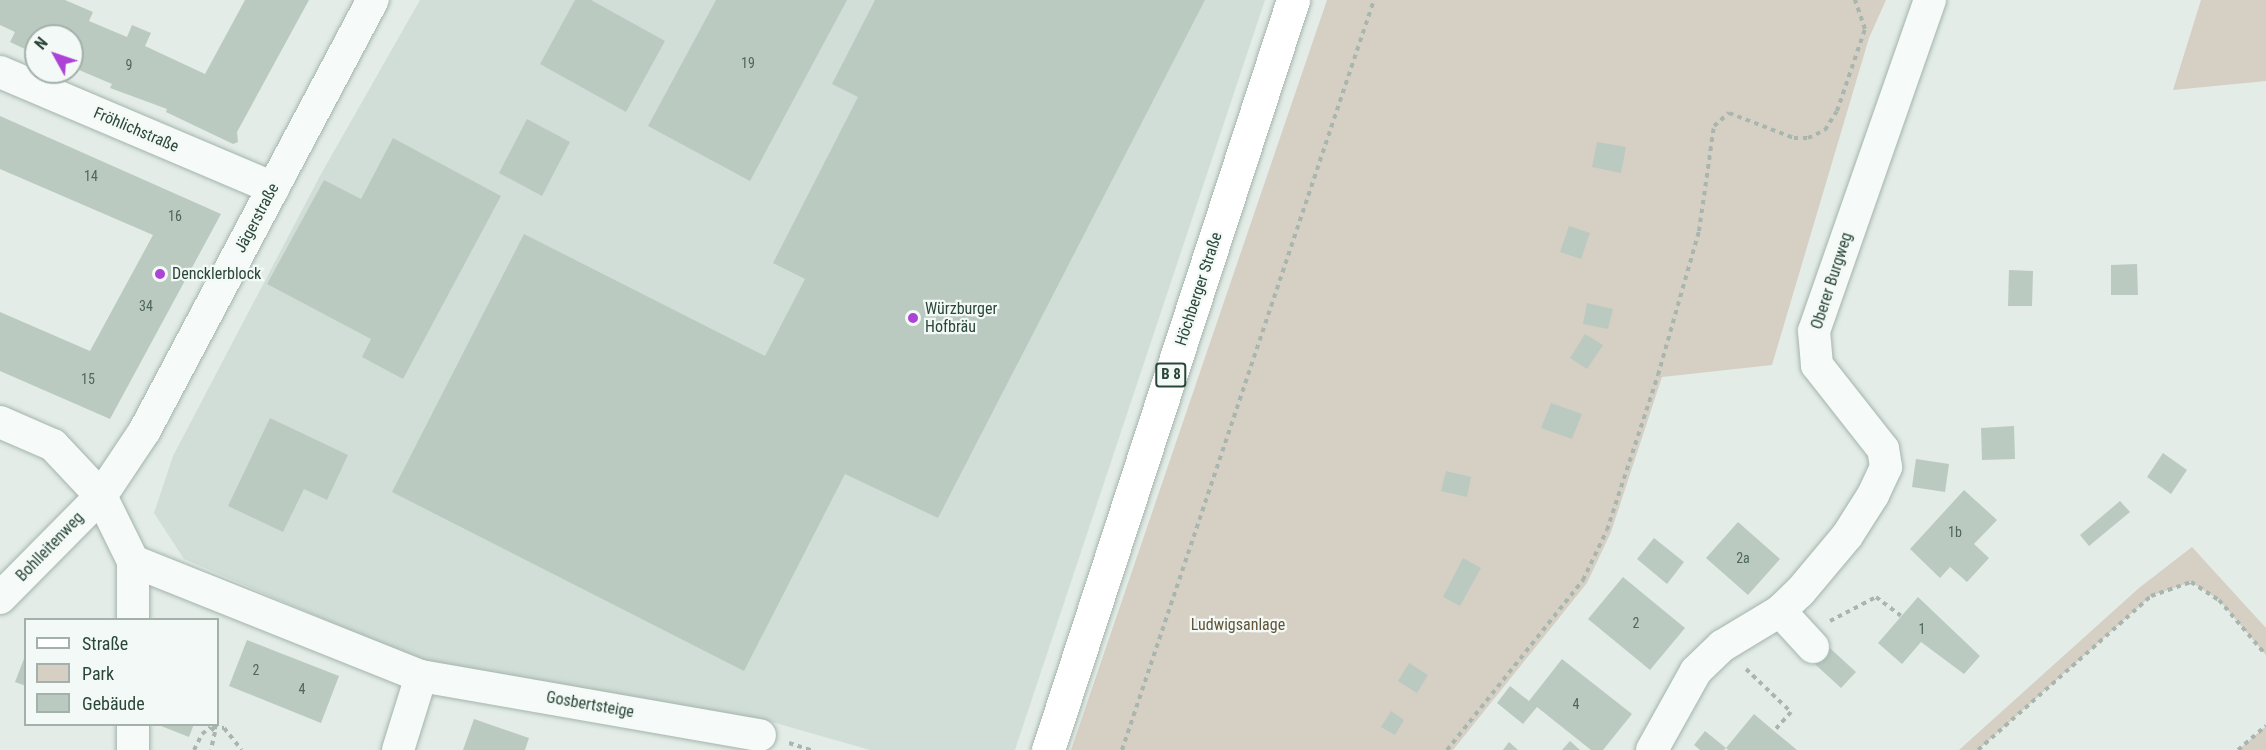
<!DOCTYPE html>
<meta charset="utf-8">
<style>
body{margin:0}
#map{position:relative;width:2266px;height:750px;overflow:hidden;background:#e3ece7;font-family:"Roboto Condensed",sans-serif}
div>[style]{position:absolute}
.built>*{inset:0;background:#d1ded7}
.green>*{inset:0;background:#d6cfc4}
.building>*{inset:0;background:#bacac1}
.path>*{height:4px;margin-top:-2px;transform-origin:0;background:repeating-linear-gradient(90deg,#a8b6af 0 4.5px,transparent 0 9px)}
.roads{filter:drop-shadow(0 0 2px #a4b4ac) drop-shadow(0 0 2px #a4b4ac)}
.minor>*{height:32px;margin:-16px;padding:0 16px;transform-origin:16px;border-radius:16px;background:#f6faf8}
.major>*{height:33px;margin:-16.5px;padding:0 16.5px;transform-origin:16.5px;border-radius:16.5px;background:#fff}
.dots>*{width:16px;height:16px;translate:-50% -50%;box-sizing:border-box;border:3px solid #f3f9f6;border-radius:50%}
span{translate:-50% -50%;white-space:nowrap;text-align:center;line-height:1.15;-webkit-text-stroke:4.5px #f3f9f6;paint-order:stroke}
.number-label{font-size:14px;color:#4e675a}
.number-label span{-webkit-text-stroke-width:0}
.shield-label span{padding:2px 4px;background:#f3f9f6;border:2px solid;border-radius:4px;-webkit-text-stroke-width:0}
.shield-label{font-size:15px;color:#2a4638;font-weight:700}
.street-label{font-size:16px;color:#2a4638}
.poi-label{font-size:16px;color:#2a4638}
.left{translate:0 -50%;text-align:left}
.park-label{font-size:16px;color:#625436}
.legend{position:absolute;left:24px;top:618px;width:195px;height:108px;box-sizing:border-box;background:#f3f9f6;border:2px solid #a3b1aa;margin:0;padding:8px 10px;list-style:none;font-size:18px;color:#2a4638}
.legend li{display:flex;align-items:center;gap:12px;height:30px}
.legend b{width:30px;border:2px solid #a3b1aa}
.north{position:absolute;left:24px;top:24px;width:60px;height:60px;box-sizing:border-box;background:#f3f9f6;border:2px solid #a3b1aa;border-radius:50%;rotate:310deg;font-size:16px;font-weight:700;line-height:24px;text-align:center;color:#2a4638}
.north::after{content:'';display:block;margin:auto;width:21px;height:27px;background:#ac43d6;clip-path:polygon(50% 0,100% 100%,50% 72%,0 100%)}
</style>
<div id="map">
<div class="built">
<div style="clip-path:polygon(420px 0,1265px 0,1015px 750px,870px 750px,765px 720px,428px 664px,184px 559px,154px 513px,173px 456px,321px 174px)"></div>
</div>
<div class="green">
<div style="clip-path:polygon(1327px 0,1886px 0,1869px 38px,1772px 365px,1662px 377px,1611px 532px,1587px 583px,1453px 750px,1071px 750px)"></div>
<div style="clip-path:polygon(2201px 0,2266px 0,2266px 81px,2173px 90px)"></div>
<div style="clip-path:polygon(2192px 547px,2266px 628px,2266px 655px,2219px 600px,2191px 582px,2151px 596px,1978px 750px,1959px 750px,2139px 588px)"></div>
<div style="clip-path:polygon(2266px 726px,2266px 750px,2238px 750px)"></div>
</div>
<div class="building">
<div style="clip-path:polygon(0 0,65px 0,93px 12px,89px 21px,127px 37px,132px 25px,151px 33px,145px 46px,205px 74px,245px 0,309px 0,237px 132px,238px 142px,233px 144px,166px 112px,167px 109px,110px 88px,112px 84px,72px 67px,72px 36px,36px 36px,29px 51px,10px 42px,15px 32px,0 25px)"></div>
<div style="clip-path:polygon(575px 0,591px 0,665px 41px,626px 112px,540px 64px)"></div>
<div style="clip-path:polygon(716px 0,847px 0,750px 181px,648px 126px)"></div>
<div style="clip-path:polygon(875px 0,1205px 0,938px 518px,845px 474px,744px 671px,392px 492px,524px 234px,765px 356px,805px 279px,773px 263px,858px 97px,832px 84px)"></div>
<div style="clip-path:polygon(0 116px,221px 214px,110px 419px,0 371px,0 312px,90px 351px,153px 235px,0 169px)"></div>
<div style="clip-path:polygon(527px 119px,570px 142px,542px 196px,499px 173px)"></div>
<div style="clip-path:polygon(393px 138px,501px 196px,403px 379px,362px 357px,371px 339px,267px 284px,324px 180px,361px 199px)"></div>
<div style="clip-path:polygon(1597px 142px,1626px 147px,1621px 173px,1592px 167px)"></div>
<div style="clip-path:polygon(1569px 226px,1590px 233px,1581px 259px,1560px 252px)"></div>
<div style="clip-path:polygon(2137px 264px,2138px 295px,2111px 295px,2111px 265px)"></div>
<div style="clip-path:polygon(2009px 270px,2033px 271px,2032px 306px,2008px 306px)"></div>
<div style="clip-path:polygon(1587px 303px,1613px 309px,1608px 329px,1583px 324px)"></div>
<div style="clip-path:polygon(1585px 334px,1603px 345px,1587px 369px,1570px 358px)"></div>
<div style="clip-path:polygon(1551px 403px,1582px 414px,1572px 439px,1541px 428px)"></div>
<div style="clip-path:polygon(270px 418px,348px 455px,327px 500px,304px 489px,283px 532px,228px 506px)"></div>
<div style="clip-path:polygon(2014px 426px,2015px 459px,1982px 460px,1981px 428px)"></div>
<div style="clip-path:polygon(2163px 453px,2187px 470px,2171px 494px,2147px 477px)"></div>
<div style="clip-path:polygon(1916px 459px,1949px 464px,1945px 492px,1912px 487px)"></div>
<div style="clip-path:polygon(1446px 471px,1471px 477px,1467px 497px,1441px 491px)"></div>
<div style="clip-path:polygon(1964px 490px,1997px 520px,1974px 544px,1989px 558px,1967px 582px,1950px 567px,1940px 578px,1910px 549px)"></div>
<div style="clip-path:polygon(2120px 501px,2130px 512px,2089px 546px,2080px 535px)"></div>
<div style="clip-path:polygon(1738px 522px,1780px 559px,1748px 595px,1706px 558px)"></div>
<div style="clip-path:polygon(1654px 538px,1684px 562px,1667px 584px,1637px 559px)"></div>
<div style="clip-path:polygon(1463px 558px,1481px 568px,1460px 606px,1443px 597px)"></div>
<div style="clip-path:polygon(1623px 577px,1685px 628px,1650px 670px,1588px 619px)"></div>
<div style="clip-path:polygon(1918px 597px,1980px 656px,1964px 674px,1921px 642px,1902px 664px,1878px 643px)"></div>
<div style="clip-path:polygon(1820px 639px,1856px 672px,1841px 688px,1805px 655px)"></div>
<div style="clip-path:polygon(247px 640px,339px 676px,321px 723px,229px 686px)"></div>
<div style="clip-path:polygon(25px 656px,26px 656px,26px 686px,15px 682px)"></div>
<div style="clip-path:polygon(1562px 659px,1632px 714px,1603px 750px,1591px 750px,1537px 707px,1523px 724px,1497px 703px,1510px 686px,1529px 701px)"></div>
<div style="clip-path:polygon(1409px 663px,1428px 675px,1417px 693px,1398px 681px)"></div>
<div style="clip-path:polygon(1391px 711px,1404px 720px,1395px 735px,1381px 727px)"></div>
<div style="clip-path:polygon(1754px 714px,1774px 731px,1797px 750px,1728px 750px,1726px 748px)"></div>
<div style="clip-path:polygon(474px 719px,529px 738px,525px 750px,463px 750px)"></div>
<div style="clip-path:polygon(156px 724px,194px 724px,189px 737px)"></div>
<div style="clip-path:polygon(1705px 731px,1726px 748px,1724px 750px,1700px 750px,1694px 745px)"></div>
<div style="clip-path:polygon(1570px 741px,1580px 750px,1562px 750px)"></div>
<div style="clip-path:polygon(1509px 742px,1518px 750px,1503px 750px)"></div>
</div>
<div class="path">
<div style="left:1830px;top:621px;width:52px;rotate:-27.6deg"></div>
<div style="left:1876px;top:597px;width:31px;rotate:37deg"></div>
<div style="left:1746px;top:669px;width:62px;rotate:43.7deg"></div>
<div style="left:1791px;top:712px;width:25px;rotate:132deg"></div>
<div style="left:213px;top:727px;width:11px;rotate:5deg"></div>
<div style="left:224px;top:728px;width:28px;rotate:51deg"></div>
<div style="left:789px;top:743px;width:23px;rotate:18deg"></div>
<div style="left:194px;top:750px;width:18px;rotate:-63deg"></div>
<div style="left:202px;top:734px;width:11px;rotate:-38deg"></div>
<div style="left:211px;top:727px;width:6px;rotate:51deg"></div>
<div style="left:215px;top:732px;width:18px;rotate:103deg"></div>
<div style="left:1122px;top:750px;width:791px;rotate:-71.43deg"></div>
<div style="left:1447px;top:750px;width:218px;rotate:-51.3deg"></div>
<div style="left:1583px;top:580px;width:55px;rotate:-64.4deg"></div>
<div style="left:1607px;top:530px;width:163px;rotate:-71.8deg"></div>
<div style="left:1658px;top:375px;width:150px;rotate:-74.1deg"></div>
<div style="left:1699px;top:231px;width:106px;rotate:-81.9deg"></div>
<div style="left:1714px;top:126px;width:20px;rotate:-41deg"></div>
<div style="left:1729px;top:113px;width:70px;rotate:21deg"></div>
<div style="left:1794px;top:138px;width:14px"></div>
<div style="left:1808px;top:138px;width:19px;rotate:-25deg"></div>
<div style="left:1825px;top:130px;width:22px;rotate:-58deg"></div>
<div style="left:1837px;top:111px;width:87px;rotate:-71.1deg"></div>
<div style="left:1865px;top:29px;width:31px;rotate:-109deg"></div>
<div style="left:1978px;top:750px;width:232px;rotate:-41.7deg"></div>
<div style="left:2151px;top:596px;width:42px;rotate:-19.3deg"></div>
<div style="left:2191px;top:582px;width:33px;rotate:33deg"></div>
<div style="left:2219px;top:600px;width:72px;rotate:49.5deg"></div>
<div style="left:2238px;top:750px;width:37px;rotate:-41deg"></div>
</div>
<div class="roads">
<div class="minor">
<div style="left:0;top:72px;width:297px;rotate:23deg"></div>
<div style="left:0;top:422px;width:58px;rotate:23.5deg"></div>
<div style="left:53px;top:445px;width:70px;rotate:46.7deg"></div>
<div style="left:101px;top:496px;width:72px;rotate:63.8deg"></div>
<div style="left:133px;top:561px;width:59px;rotate:90deg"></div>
<div style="left:133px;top:561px;width:310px;rotate:21.8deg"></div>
<div style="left:421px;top:676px;width:344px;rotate:9.9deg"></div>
<div style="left:0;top:598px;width:144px;rotate:-45.3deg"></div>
<div style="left:101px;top:496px;width:79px;rotate:-56.3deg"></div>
<div style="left:145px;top:430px;width:487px;rotate:-62.1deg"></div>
<div style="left:1780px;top:611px;width:49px;rotate:47.5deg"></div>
<div style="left:133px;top:724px;width:26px;rotate:90deg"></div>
<div style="left:398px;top:750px;width:77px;rotate:-72.7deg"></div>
<div style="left:1652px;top:750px;width:90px;rotate:-60.9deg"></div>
<div style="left:1696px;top:671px;width:36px;rotate:-44deg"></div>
<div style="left:1722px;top:646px;width:68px;rotate:-31.1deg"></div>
<div style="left:1780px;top:611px;width:28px;rotate:-44deg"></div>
<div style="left:1800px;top:592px;width:73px;rotate:-50deg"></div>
<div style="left:1847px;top:536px;width:49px;rotate:-57.6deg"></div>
<div style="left:1873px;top:495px;width:31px;rotate:-65deg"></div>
<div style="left:1886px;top:467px;width:18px;rotate:-99deg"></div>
<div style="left:1883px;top:449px;width:107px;rotate:-128.2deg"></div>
<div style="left:1817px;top:365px;width:34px;rotate:-95deg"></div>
<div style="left:1814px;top:331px;width:351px;rotate:-70.7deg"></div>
</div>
<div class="major">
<div style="left:1048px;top:750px;width:789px;rotate:-71.91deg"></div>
</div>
</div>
<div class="dots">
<div style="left:160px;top:274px;background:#ac43d6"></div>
<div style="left:913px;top:318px;background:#ac43d6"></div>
</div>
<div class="number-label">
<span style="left:748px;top:63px">19</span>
<span style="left:129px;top:65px">9</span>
<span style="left:91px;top:176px">14</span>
<span style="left:175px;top:216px">16</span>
<span style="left:146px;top:306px">34</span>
<span style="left:88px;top:379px">15</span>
<span style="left:1955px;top:532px">1b</span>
<span style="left:1743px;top:558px">2a</span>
<span style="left:1636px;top:623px">2</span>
<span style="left:1922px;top:629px">1</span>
<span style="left:256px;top:670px">2</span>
<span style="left:302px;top:689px">4</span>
<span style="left:1576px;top:704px">4</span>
</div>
<div class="shield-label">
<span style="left:1171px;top:375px">B 8</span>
</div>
<div class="street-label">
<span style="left:136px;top:130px;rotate:23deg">Fröhlichstraße</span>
<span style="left:257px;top:218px;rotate:-62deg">Jägerstraße</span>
<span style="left:1832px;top:281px;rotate:-72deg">Oberer Burgweg</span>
<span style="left:1199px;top:289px;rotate:-72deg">Höchberger Straße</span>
<span style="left:50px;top:547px;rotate:-46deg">Bohlleitenweg</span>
<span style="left:590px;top:705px;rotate:10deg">Gosbertsteige</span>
</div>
<div class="poi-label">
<span class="left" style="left:172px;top:274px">Dencklerblock</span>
<span class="left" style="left:925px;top:318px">Würzburger<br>Hofbräu</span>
</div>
<div class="park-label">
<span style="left:1238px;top:625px">Ludwigsanlage</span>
</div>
<ul class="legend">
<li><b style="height:8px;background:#fff"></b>Straße</li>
<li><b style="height:16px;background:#d6cfc4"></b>Park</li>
<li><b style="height:16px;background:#bacac1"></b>Gebäude</li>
</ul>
<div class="north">N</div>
</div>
